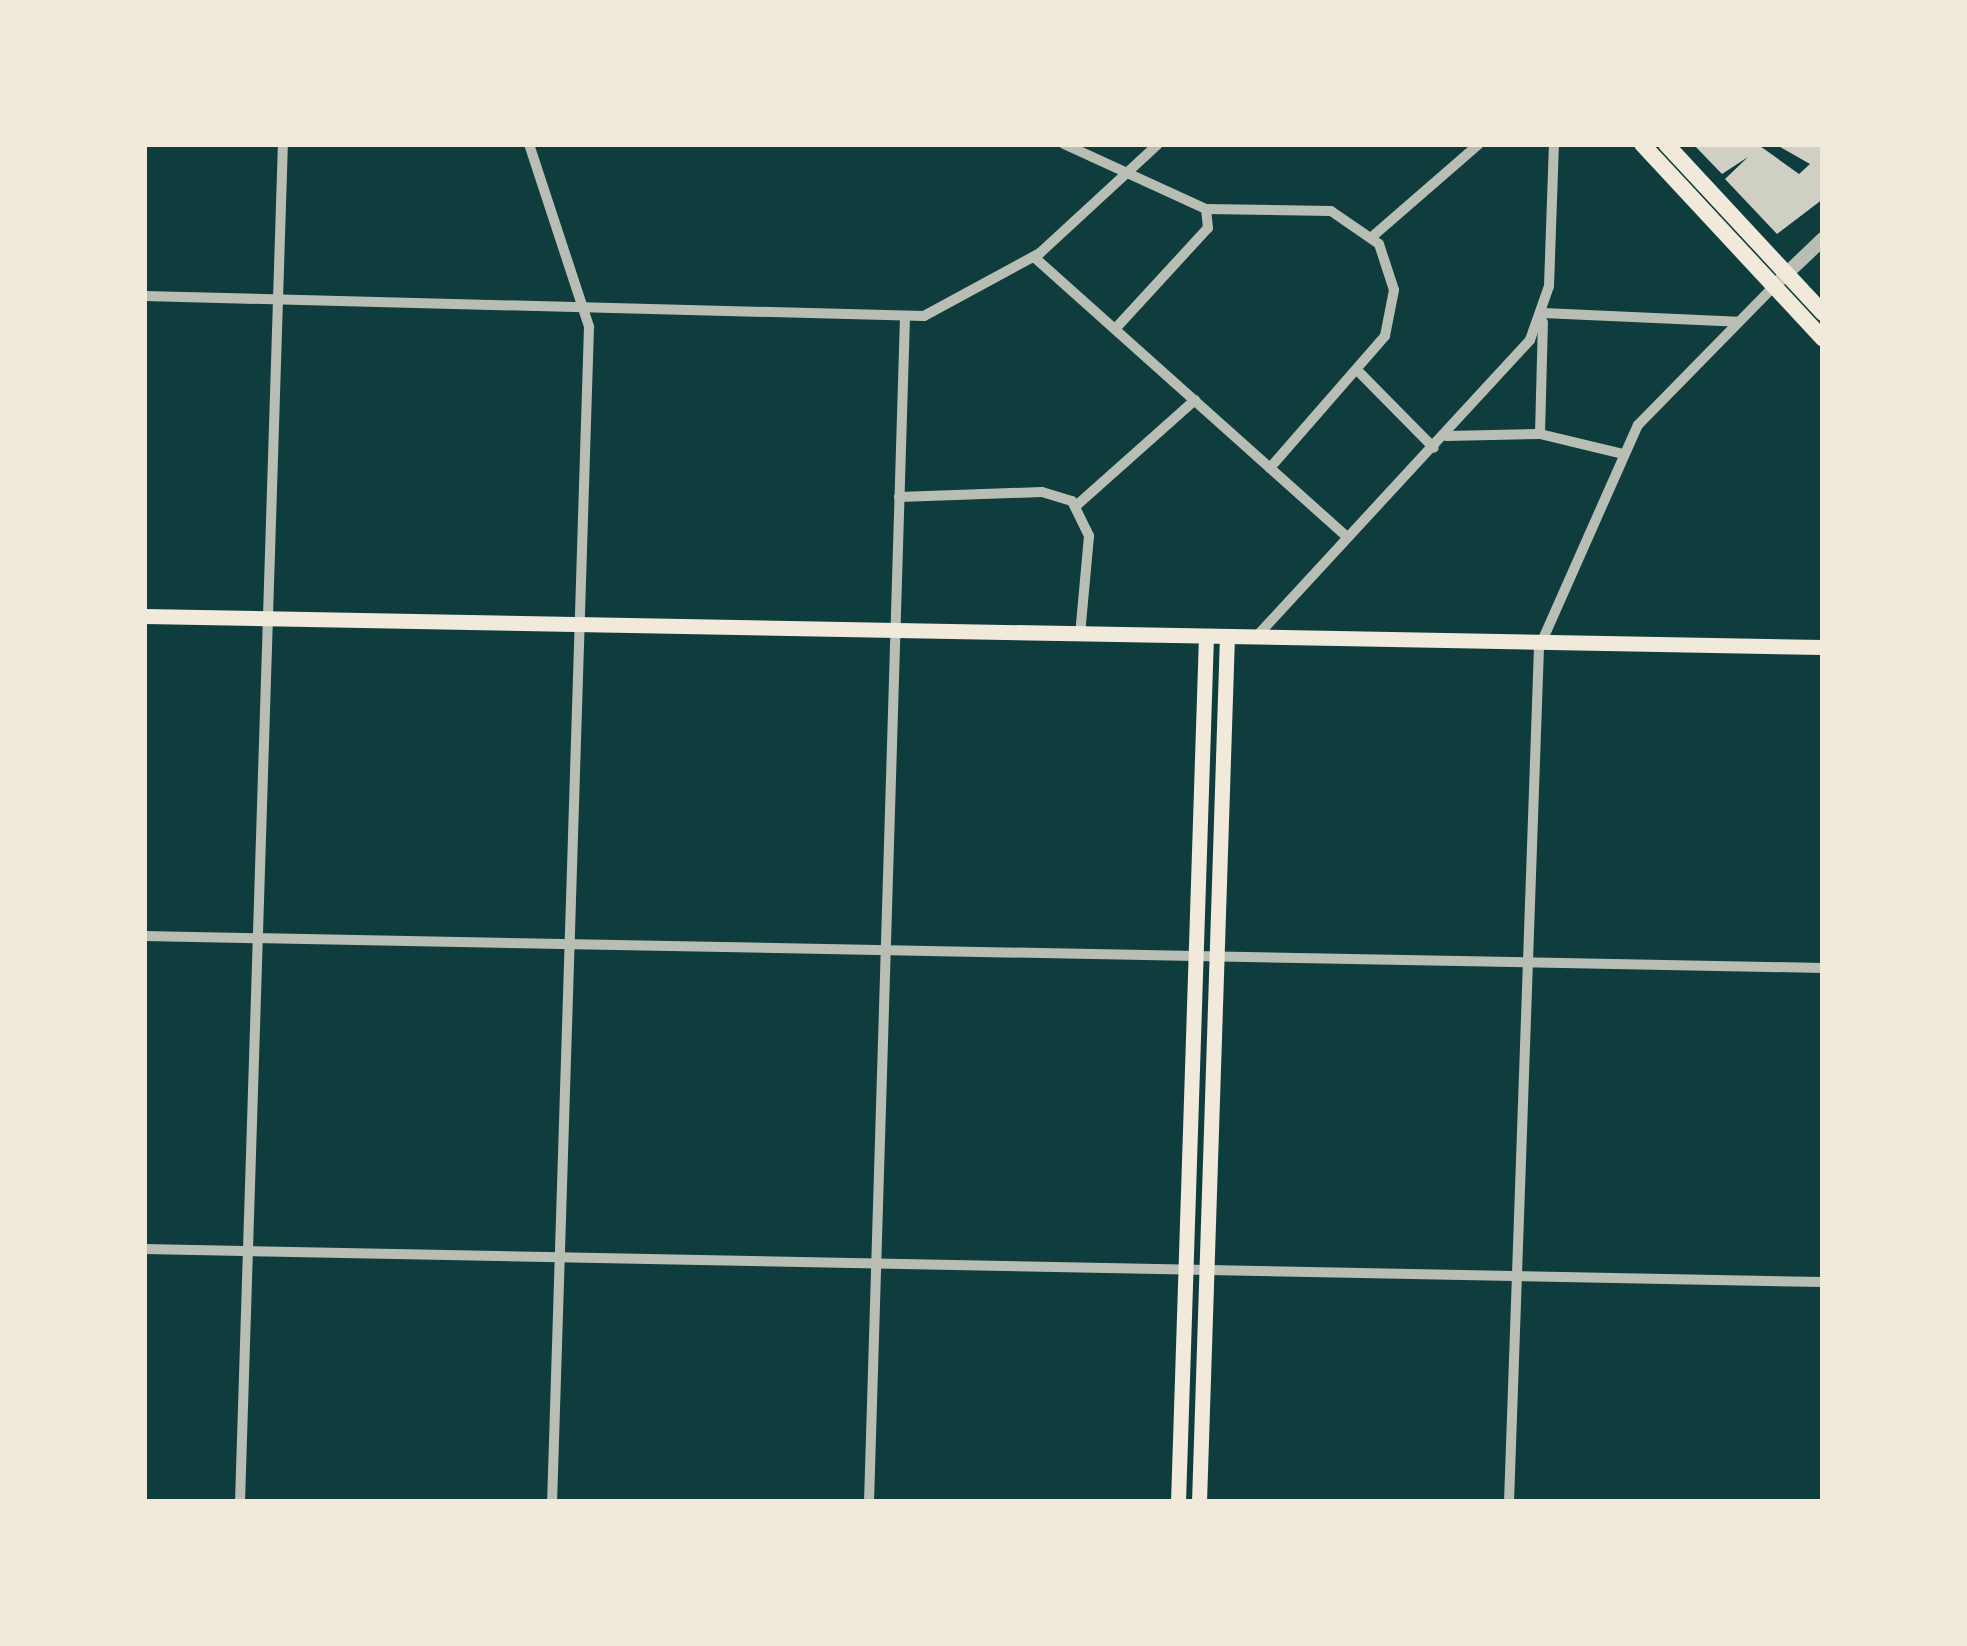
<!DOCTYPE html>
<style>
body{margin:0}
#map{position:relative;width:1967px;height:1646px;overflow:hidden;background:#0f3d3e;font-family:"Fira Sans",sans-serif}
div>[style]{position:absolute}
.building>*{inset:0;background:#cfcfc3}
.minor>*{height:10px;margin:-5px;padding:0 5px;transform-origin:5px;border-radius:5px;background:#b8beb3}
.tertiary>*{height:14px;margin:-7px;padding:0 7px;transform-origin:7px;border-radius:7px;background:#b8beb3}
.secondary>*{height:15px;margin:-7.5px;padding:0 7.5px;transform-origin:7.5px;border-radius:7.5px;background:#f1e9da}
.primary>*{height:16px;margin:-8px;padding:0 8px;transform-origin:8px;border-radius:8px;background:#f1e9da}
span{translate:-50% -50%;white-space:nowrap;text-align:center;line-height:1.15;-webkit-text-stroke:9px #f1e9da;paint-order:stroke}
.frame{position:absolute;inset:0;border:147px solid #f1e9da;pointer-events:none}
</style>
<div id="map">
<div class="building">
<div style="clip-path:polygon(1693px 144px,1760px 146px,1799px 174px,1810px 164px,1775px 144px,1823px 144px,1823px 199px,1777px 234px,1725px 179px,1748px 157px,1722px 174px)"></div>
</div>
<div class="minor">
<div style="left:529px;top:144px;width:193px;rotate:71.8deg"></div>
<div style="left:589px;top:327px;width:1176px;rotate:91.8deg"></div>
<div style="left:1064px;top:144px;width:156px;rotate:24.6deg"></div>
<div style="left:1206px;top:209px;width:125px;rotate:0.9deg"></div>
<div style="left:1331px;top:211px;width:58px;rotate:34.5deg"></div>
<div style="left:1379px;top:244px;width:48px;rotate:71.9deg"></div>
<div style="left:1394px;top:290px;width:47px;rotate:101.1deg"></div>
<div style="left:1385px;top:336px;width:175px;rotate:131.1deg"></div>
<div style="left:1373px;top:236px;width:140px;rotate:-41deg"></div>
<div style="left:1034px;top:257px;width:420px;rotate:41.8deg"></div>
<div style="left:144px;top:296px;width:780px;rotate:1.47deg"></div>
<div style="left:924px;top:316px;width:132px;rotate:-28.5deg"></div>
<div style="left:1040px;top:253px;width:161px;rotate:-42.7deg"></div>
<div style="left:1543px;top:313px;width:195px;rotate:2.6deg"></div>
<div style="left:1115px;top:329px;width:137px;rotate:-47.4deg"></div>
<div style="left:1208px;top:228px;width:19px;rotate:-96deg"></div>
<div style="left:1360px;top:373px;width:105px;rotate:45.4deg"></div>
<div style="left:1540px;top:434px;width:112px;rotate:-88.5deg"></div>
<div style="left:1446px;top:436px;width:94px;rotate:-1.2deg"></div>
<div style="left:1540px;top:434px;width:85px;rotate:13.5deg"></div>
<div style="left:899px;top:497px;width:143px;rotate:-2deg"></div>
<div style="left:1042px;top:492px;width:31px;rotate:17deg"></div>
<div style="left:1072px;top:501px;width:39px;rotate:64deg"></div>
<div style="left:1089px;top:536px;width:98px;rotate:95.2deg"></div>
<div style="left:1077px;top:505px;width:158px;rotate:-41.7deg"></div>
<div style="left:1256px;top:637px;width:404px;rotate:-47.3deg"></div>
<div style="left:1530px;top:340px;width:57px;rotate:-70.6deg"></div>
<div style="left:1549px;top:286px;width:142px;rotate:-88deg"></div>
<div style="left:144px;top:936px;width:1679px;rotate:1.09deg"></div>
<div style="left:144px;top:1249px;width:1679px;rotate:1.13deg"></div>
<div style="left:240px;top:1502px;width:1359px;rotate:-88.19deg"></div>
<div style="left:869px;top:1502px;width:1185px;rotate:-88.26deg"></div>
<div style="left:1509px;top:1502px;width:855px;rotate:-87.99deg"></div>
<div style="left:1539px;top:648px;width:244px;rotate:-66.1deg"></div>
<div style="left:1638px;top:425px;width:194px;rotate:-45.6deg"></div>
</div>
<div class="tertiary">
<div style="left:1782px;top:278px;width:57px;rotate:-43.6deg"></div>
</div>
<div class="secondary">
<div style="left:144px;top:616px;width:1679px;rotate:1.06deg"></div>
<div style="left:1178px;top:1502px;width:866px;rotate:-88.15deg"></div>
<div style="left:1199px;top:1502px;width:866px;rotate:-88.15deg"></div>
</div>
<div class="primary">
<div style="left:1642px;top:144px;width:266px;rotate:47.1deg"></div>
<div style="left:1666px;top:144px;width:231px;rotate:47.1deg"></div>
</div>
<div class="frame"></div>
</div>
